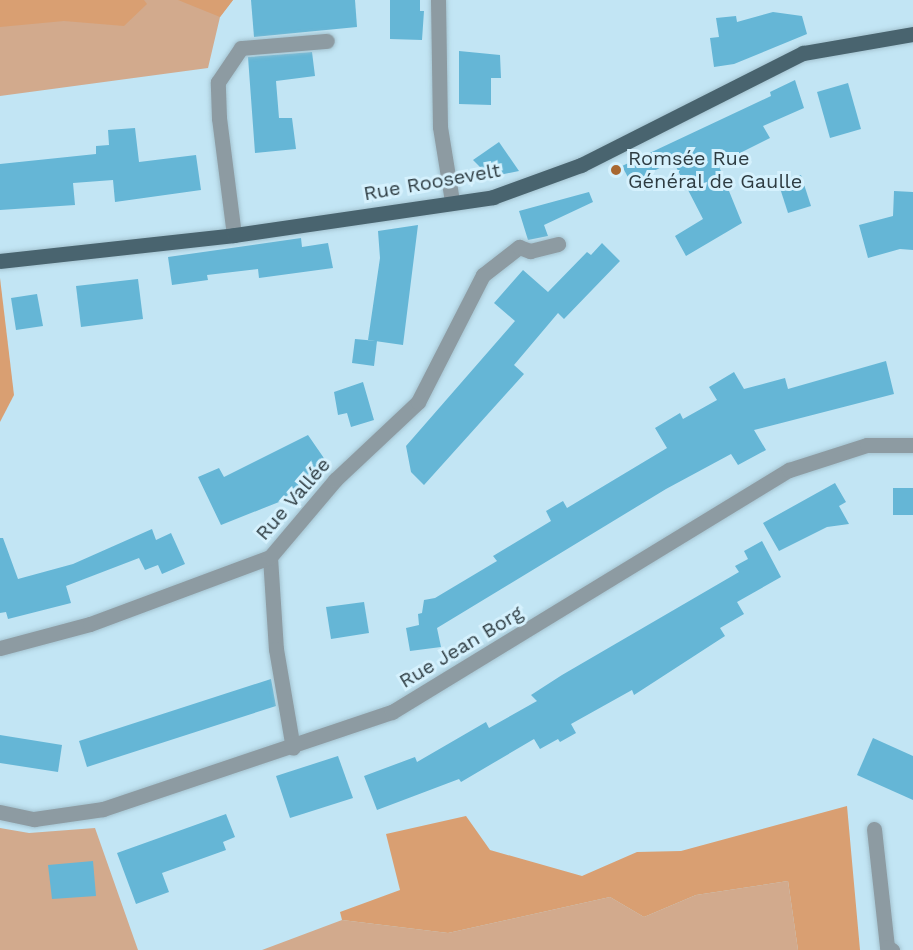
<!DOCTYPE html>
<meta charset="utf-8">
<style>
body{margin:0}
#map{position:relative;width:913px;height:950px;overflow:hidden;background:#c2e5f4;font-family:"Work Sans",sans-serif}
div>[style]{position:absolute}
.green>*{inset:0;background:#d2aa8d}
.forest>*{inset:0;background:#d99f72}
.building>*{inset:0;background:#65b6d6}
.roads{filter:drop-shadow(0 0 2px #a4c3d0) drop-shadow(0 0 2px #a4c3d0)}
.minor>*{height:15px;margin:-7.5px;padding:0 7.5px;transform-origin:7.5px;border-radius:7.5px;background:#8d9ba2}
.major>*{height:15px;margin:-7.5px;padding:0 7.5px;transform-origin:7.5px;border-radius:7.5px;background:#49646f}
.dots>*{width:16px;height:16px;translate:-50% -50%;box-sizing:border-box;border:3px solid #d5f1fd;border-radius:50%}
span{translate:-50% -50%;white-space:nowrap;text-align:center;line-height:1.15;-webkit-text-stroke:6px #d5f1fd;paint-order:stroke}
.poi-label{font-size:20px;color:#2e3c42}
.left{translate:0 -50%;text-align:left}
.street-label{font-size:20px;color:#2e3c42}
</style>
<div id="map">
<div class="green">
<div style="clip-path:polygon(0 0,233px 0,220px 17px,208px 68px,0 96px)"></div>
<div style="clip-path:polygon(0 828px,29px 833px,95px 828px,138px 950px,0 950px)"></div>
<div style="clip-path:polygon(788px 881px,798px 950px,262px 950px,342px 920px,448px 933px,610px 897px,644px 917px,696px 895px)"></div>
</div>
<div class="forest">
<div style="clip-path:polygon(0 0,144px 0,147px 4px,124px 26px,64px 21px,0 27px)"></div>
<div style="clip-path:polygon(178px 0,233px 0,220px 17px)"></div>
<div style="clip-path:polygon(0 278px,14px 395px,0 422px)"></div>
<div style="clip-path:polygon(847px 806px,860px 950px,798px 950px,788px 881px,696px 895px,644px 917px,610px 897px,448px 933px,342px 920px,340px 912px,400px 890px,386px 834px,466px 816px,490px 850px,582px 876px,637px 852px,681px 851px)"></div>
</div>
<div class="building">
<div style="clip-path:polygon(251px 0,355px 0,357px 27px,254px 37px)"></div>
<div style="clip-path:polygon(390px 0,420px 0,420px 11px,424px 11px,422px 40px,390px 39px)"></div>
<div style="clip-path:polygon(773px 12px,802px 16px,807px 34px,734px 64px,714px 67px,710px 38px,719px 37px,716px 18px,736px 16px,737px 22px)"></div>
<div style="clip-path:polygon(459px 51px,500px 55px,501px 78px,491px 78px,491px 105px,459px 104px)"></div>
<div style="clip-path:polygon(312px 52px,315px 76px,276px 81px,279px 118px,292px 118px,296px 149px,255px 153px,248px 57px)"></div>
<div style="clip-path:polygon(795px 80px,804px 108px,763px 126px,770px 138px,718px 164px,742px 223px,686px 256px,675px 236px,703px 219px,673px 161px,631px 183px,622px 166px,771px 96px,770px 92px)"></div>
<div style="clip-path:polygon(848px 83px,861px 129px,830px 138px,817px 92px)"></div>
<div style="clip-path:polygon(135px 128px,139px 162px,196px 155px,201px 190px,115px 202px,113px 180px,73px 183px,75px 205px,0 210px,0 164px,96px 154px,96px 146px,109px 145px,108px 130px)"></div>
<div style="clip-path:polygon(499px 142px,519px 171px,490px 177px,473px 160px)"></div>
<div style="clip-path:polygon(801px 175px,811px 206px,788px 213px,778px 182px)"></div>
<div style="clip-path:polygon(894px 191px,913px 192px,913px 250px,900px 249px,868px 258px,859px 225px,893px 216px)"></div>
<div style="clip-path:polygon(589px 192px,593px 202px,544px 225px,548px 236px,528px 240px,519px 211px)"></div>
<div style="clip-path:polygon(418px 225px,403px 345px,368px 340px,380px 258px,378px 231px)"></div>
<div style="clip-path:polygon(301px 238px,302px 247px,328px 243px,333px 268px,259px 278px,258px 269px,207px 275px,208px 280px,172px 285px,168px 257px)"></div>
<div style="clip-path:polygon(602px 243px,620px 261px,564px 319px,558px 313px,514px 365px,524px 374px,424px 485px,411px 472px,406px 446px,515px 321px,494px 303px,523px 270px,548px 292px,587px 252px,591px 255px)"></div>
<div style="clip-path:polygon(138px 279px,143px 319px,81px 327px,76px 286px)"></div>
<div style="clip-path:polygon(37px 294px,43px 326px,16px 330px,11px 298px)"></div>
<div style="clip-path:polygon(355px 339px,377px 341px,374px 366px,352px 363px)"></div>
<div style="clip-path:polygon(886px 361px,894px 394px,754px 430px,766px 450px,738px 465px,731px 454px,666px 489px,437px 628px,441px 647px,410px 651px,406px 628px,419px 625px,418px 614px,422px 613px,424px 600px,435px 598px,497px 561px,493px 556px,551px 521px,546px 511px,563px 501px,567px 508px,667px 448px,655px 428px,680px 413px,683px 419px,717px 400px,709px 387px,734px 372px,744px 389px,785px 378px,788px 389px)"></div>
<div style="clip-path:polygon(363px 382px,374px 420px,351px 427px,347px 413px,338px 415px,334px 392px)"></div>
<div style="clip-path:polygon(308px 435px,328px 464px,279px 502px,221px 525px,198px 477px,219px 468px,224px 477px)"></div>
<div style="clip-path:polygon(835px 483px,846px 502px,839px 506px,849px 524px,827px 527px,779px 551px,763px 523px)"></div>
<div style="clip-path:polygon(893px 488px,913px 488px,913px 515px,893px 515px)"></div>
<div style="clip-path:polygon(152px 529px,156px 540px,171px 533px,185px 564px,162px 574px,158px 565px,145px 570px,139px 558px,66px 586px,71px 603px,8px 619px,6px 612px,0 613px,0 538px,3px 538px,18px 579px,73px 564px)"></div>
<div style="clip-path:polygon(762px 541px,781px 577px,737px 602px,744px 614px,720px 628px,725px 636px,634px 695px,632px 690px,571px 724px,576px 733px,560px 742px,558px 739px,540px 749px,534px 739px,461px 782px,459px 779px,377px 810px,364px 776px,415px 757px,417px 762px,486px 722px,489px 728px,537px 701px,531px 695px,562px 675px,739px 572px,735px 566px,748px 559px,744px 551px)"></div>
<div style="clip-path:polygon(364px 602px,369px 633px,331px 639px,326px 607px)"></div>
<div style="clip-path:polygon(271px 679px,276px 706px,87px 767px,79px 741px)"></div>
<div style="clip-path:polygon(0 735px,62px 745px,58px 772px,0 763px)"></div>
<div style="clip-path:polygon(873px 738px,913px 756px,913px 800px,857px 775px)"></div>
<div style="clip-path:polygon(338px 756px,353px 798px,290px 818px,276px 776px)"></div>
<div style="clip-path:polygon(226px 814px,235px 837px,223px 842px,226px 850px,162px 873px,169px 892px,136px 904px,117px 853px)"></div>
<div style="clip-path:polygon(93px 861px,96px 896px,52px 899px,48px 865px)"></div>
</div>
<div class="roads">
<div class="minor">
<div style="left:438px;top:0;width:127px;rotate:89.1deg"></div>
<div style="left:440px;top:127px;width:75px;rotate:80.8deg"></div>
<div style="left:234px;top:235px;width:118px;rotate:-97.3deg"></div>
<div style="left:219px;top:118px;width:36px;rotate:-92deg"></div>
<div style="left:218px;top:82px;width:41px;rotate:-55.9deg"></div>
<div style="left:241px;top:48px;width:86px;rotate:-4.7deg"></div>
<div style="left:270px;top:557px;width:92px;rotate:86.3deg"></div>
<div style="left:276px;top:649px;width:100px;rotate:80.3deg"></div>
<div style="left:0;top:648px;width:93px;rotate:-14.9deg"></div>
<div style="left:90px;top:624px;width:192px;rotate:-20.4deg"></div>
<div style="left:270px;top:557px;width:101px;rotate:-49.8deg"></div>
<div style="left:335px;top:480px;width:114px;rotate:-43.2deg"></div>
<div style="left:418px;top:402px;width:143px;rotate:-62.9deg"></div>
<div style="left:483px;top:275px;width:46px;rotate:-37.9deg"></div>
<div style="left:519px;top:247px;width:12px;rotate:20deg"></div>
<div style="left:530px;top:251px;width:29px;rotate:-14deg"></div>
<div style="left:0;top:812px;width:35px;rotate:12deg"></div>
<div style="left:34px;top:819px;width:70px;rotate:-8.2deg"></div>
<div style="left:103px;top:809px;width:305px;rotate:-18.6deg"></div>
<div style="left:392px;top:712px;width:465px;rotate:-31.4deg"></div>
<div style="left:789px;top:470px;width:82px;rotate:-17.8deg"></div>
<div style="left:867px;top:445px;width:46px"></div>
<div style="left:874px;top:829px;width:119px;rotate:83.7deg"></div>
<div style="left:887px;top:947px;width:6px;rotate:31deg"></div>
</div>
<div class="major">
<div style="left:0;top:261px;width:235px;rotate:-6.3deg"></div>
<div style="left:234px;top:235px;width:262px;rotate:-8.3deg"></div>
<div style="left:493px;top:197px;width:94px;rotate:-20deg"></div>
<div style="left:581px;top:165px;width:249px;rotate:-26.8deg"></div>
<div style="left:803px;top:53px;width:112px;rotate:-9.8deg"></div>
</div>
</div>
<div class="dots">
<div style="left:616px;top:170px;background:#a86831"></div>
</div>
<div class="poi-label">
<span class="left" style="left:628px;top:170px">Romsée Rue<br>Général de Gaulle</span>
</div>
<div class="street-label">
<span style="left:432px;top:182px;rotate:-10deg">Rue Roosevelt</span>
<span style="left:293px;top:499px;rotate:-49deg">Rue Vallée</span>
<span style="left:461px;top:647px;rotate:-31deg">Rue Jean Borg</span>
</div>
</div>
